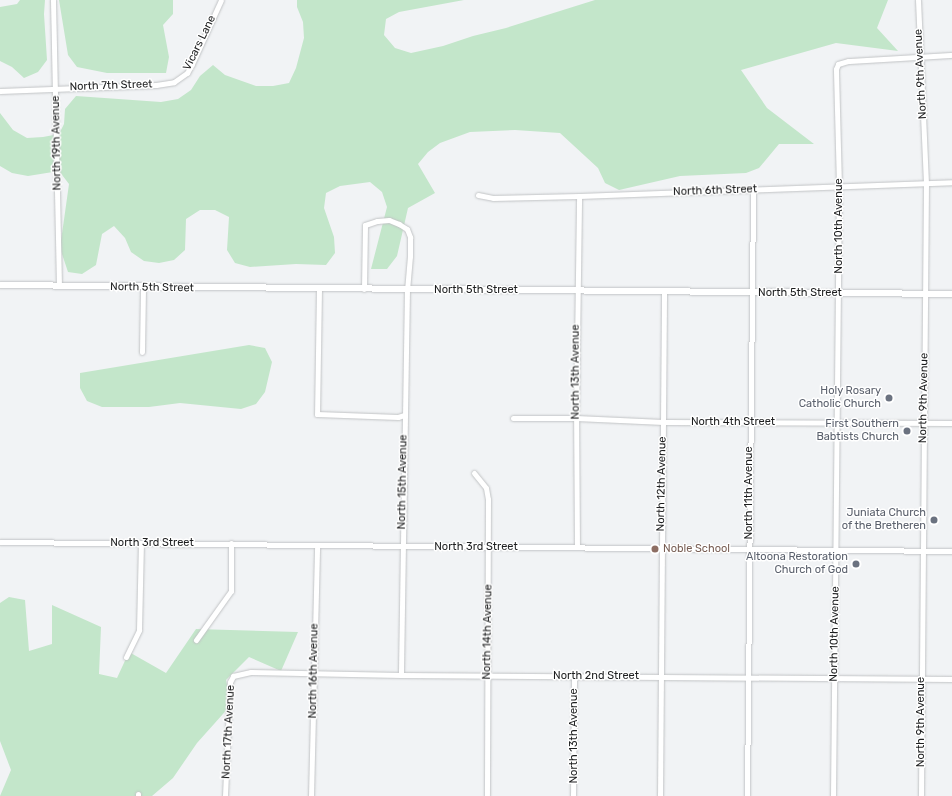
<!DOCTYPE html>
<style>
body{margin:0}
#map{position:relative;width:952px;height:796px;overflow:hidden;background:#f1f3f5;font-family:Rubik,sans-serif}
div>[style]{position:absolute}
.green>*{inset:0;background:#c3e6ca}
.roads{filter:drop-shadow(0 0 1px #c1c3c5) drop-shadow(0 0 1px #c1c3c5)}
.minor>*{height:5px;margin:-2.5px;padding:0 2.5px;transform-origin:2.5px;border-radius:2.5px;background:#fff}
.tertiary>*{height:6px;margin:-3px;padding:0 3px;transform-origin:3px;border-radius:3px;background:#fff}
.dots>*{width:11px;height:11px;translate:-50% -50%;box-sizing:border-box;border:2px solid #fff;border-radius:50%}
span{translate:-50% -50%;white-space:nowrap;text-align:center;line-height:1.15;-webkit-text-stroke:3px #fff;paint-order:stroke}
.street-label{font-size:11px;color:#1d1e1f}
.worship-label{font-size:11px;color:#5b616d}
.right{translate:-100% -50%;text-align:right}
.education-label{font-size:11px;color:#785e54}
.left{translate:0 -50%;text-align:left}
</style>
<div id="map">
<div class="green">
<div style="clip-path:polygon(20px 0,45px 0,44px 14px,47px 60px,38px 72px,24px 78px,12px 67px,0 61px,0 7px,17px 4px)"></div>
<div style="clip-path:polygon(59px 0,173px 0,173px 14px,163px 25px,169px 57px,166px 73px,107px 73px,77px 67px,68px 55px)"></div>
<div style="clip-path:polygon(297px 0,464px 0,399px 12px,386px 19px,384px 35px,395px 48px,411px 53px,443px 46px,473px 36px,506px 28px,595px 0,888px 0,877px 28px,898px 51px,836px 43px,741px 70px,767px 108px,814px 144px,779px 144px,759px 168px,746px 173px,680px 176px,619px 190px,605px 183px,598px 168px,560px 133px,515px 130px,470px 132px,440px 143px,428px 152px,418px 164px,435px 193px,408px 208px,397px 256px,387px 269px,371px 269px,387px 207px,382px 192px,370px 182px,340px 186px,326px 193px,324px 208px,334px 237px,335px 253px,326px 265px,296px 264px,250px 267px,235px 263px,227px 250px,229px 217px,215px 210px,200px 210px,186px 219px,185px 250px,174px 260px,159px 263px,144px 261px,131px 252px,125px 238px,114px 226px,102px 234px,96px 265px,82px 274px,68px 272px,60px 248px,69px 184px,59px 171px,28px 176px,12px 173px,0 166px,0 113px,13px 130px,27px 138px,43px 137px,59px 134px,64px 124px,65px 109px,76px 96px,161px 102px,178px 99px,191px 90px,200px 76px,213px 65px,225px 75px,256px 86px,273px 86px,289px 83px,296px 68px,304px 38px,303px 22px,297px 7px)"></div>
<div style="clip-path:polygon(249px 345px,265px 348px,272px 362px,265px 392px,256px 404px,241px 409px,180px 403px,149px 407px,102px 407px,87px 401px,80px 388px,80px 373px)"></div>
<div style="clip-path:polygon(9px 597px,25px 600px,29px 651px,52px 644px,52px 605px,101px 627px,99px 674px,117px 678px,129px 652px,166px 673px,196px 629px,298px 632px,281px 671px,249px 657px,226px 680px,231px 705px,197px 743px,173px 778px,152px 796px,0 796px,11px 770px,0 741px,0 603px)"></div>
</div>
<div class="roads">
<div class="minor">
<div style="left:53px;top:0;width:286px;rotate:88.8deg"></div>
<div style="left:918px;top:0;width:183px;rotate:87.5deg"></div>
<div style="left:926px;top:183px;width:613px;rotate:90.47deg"></div>
<div style="left:0;top:91px;width:156px;rotate:-2.2deg"></div>
<div style="left:156px;top:85px;width:18px;rotate:-9deg"></div>
<div style="left:174px;top:82px;width:16px;rotate:-35deg"></div>
<div style="left:187px;top:73px;width:10px;rotate:-61deg"></div>
<div style="left:192px;top:64px;width:70px;rotate:-65.6deg"></div>
<div style="left:478px;top:195px;width:15px;rotate:11deg"></div>
<div style="left:493px;top:198px;width:86px;rotate:-1.3deg"></div>
<div style="left:579px;top:196px;width:373px;rotate:-2.1deg"></div>
<div style="left:319px;top:289px;width:125px;rotate:90.9deg"></div>
<div style="left:317px;top:414px;width:81px;rotate:2.1deg"></div>
<div style="left:398px;top:417px;width:6px;rotate:-18deg"></div>
<div style="left:364px;top:289px;width:64px;rotate:-89.1deg"></div>
<div style="left:365px;top:225px;width:13px;rotate:-18deg"></div>
<div style="left:377px;top:221px;width:12px;rotate:-5deg"></div>
<div style="left:389px;top:220px;width:11px;rotate:22deg"></div>
<div style="left:399px;top:224px;width:9px;rotate:32deg"></div>
<div style="left:407px;top:229px;width:9px;rotate:69deg"></div>
<div style="left:410px;top:237px;width:19px;rotate:90deg"></div>
<div style="left:410px;top:256px;width:33px;rotate:95deg"></div>
<div style="left:407px;top:289px;width:386px;rotate:90.9deg"></div>
<div style="left:142px;top:352px;width:64px;rotate:-89.1deg"></div>
<div style="left:513px;top:418px;width:63px"></div>
<div style="left:576px;top:418px;width:87px;rotate:2.6deg"></div>
<div style="left:663px;top:422px;width:289px;rotate:0.2deg"></div>
<div style="left:474px;top:473px;width:19px;rotate:51deg"></div>
<div style="left:486px;top:488px;width:11px;rotate:80deg"></div>
<div style="left:488px;top:499px;width:297px;rotate:90.2deg"></div>
<div style="left:0;top:542px;width:952px;rotate:0.54deg"></div>
<div style="left:577px;top:547px;width:129px;rotate:-90.4deg"></div>
<div style="left:576px;top:418px;width:222px;rotate:-89.2deg"></div>
<div style="left:196px;top:640px;width:60px;rotate:-54.5deg"></div>
<div style="left:231px;top:591px;width:48px;rotate:-90deg"></div>
<div style="left:126px;top:657px;width:30px;rotate:-64deg"></div>
<div style="left:139px;top:630px;width:87px;rotate:-88.7deg"></div>
<div style="left:138px;top:796px;width:2px;rotate:-90deg"></div>
<div style="left:225px;top:796px;width:114px;rotate:-87.5deg"></div>
<div style="left:230px;top:682px;width:7px;rotate:-63deg"></div>
<div style="left:233px;top:676px;width:18px;rotate:-13deg"></div>
<div style="left:251px;top:672px;width:150px;rotate:1.1deg"></div>
<div style="left:401px;top:675px;width:551px;rotate:0.42deg"></div>
<div style="left:311px;top:796px;width:251px;rotate:-88.6deg"></div>
<div style="left:573px;top:796px;width:120px;rotate:-89.5deg"></div>
<div style="left:660px;top:796px;width:503px;rotate:-89.54deg"></div>
<div style="left:747px;top:796px;width:606px;rotate:-89.43deg"></div>
<div style="left:833px;top:796px;width:610px;rotate:-89.44deg"></div>
<div style="left:839px;top:186px;width:117px;rotate:-91.5deg"></div>
<div style="left:836px;top:69px;width:5px;rotate:-68deg"></div>
<div style="left:838px;top:64px;width:10px;rotate:-17deg"></div>
<div style="left:848px;top:61px;width:104px;rotate:-3.3deg"></div>
</div>
<div class="tertiary">
<div style="left:0;top:285px;width:952px;rotate:0.54deg"></div>
</div>
</div>
<div class="dots">
<div style="left:889px;top:398px;background:#6b7280"></div>
<div style="left:907px;top:431px;background:#6b7280"></div>
<div style="left:934px;top:520px;background:#6b7280"></div>
<div style="left:655px;top:549px;background:#8d6e63"></div>
<div style="left:856px;top:564px;background:#6b7280"></div>
</div>
<div class="street-label">
<span style="left:200px;top:43px;rotate:-64deg">Vicars Lane</span>
<span style="left:921px;top:74px;rotate:-93deg">North 9th Avenue</span>
<span style="left:111px;top:86px;rotate:-2deg">North 7th Street</span>
<span style="left:57px;top:143px;rotate:-91deg">North 19th Avenue</span>
<span style="left:715px;top:191px;rotate:-2deg">North 6th Street</span>
<span style="left:839px;top:226px;rotate:-90deg">North 10th Avenue</span>
<span style="left:152px;top:288px;rotate:1deg">North 5th Street</span>
<span style="left:476px;top:290px">North 5th Street</span>
<span style="left:800px;top:293px">North 5th Street</span>
<span style="left:576px;top:372px;rotate:-90deg">North 13th Avenue</span>
<span style="left:924px;top:398px;rotate:-89deg">North 9th Avenue</span>
<span style="left:733px;top:422px">North 4th Street</span>
<span style="left:403px;top:482px;rotate:-89deg">North 15th Avenue</span>
<span style="left:662px;top:484px;rotate:-89deg">North 12th Avenue</span>
<span style="left:749px;top:493px;rotate:-90deg">North 11th Avenue</span>
<span style="left:152px;top:543px">North 3rd Street</span>
<span style="left:476px;top:547px">North 3rd Street</span>
<span style="left:488px;top:632px;rotate:-89deg">North 14th Avenue</span>
<span style="left:835px;top:634px;rotate:-89deg">North 10th Avenue</span>
<span style="left:314px;top:671px;rotate:-89deg">North 16th Avenue</span>
<span style="left:596px;top:676px">North 2nd Street</span>
<span style="left:921px;top:722px;rotate:-90deg">North 9th Avenue</span>
<span style="left:229px;top:732px;rotate:-87deg">North 17th Avenue</span>
<span style="left:574px;top:736px;rotate:-90deg">North 13th Avenue</span>
</div>
<div class="worship-label">
<span class="right" style="left:881px;top:398px">Holy Rosary<br>Catholic Church</span>
<span class="right" style="left:899px;top:431px">First Southern<br>Babtists Church</span>
<span class="right" style="left:926px;top:520px">Juniata Church<br>of the Bretheren</span>
<span class="right" style="left:848px;top:564px">Altoona Restoration<br>Church of God</span>
</div>
<div class="education-label">
<span class="left" style="left:663px;top:549px">Noble School</span>
</div>
</div>
